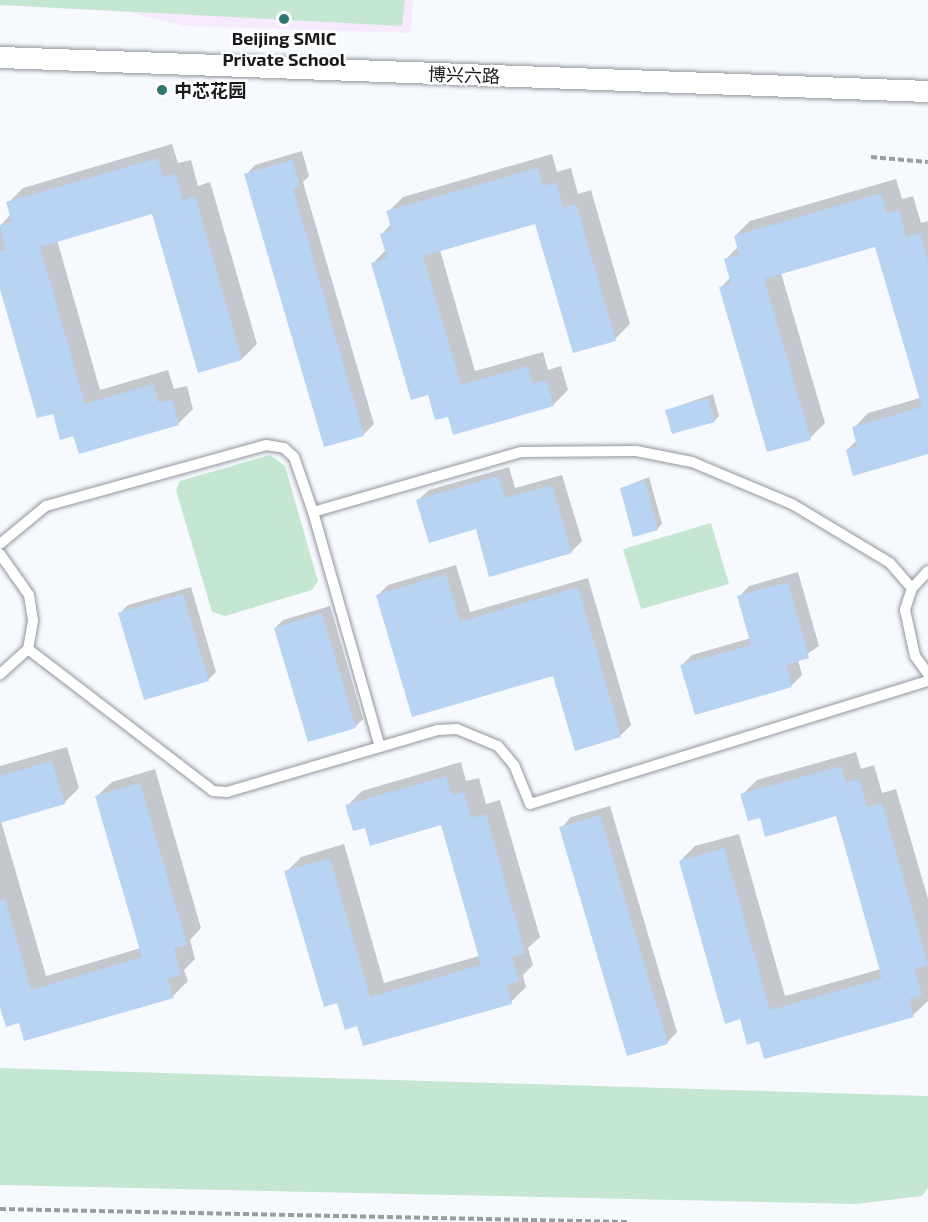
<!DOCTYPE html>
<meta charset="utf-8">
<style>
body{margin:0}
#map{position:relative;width:928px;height:1222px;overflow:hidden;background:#f6faff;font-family:"Exo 2","Noto Sans SC",sans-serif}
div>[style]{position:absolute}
.education>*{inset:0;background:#f8eafe}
.green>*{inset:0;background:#c5e7d1}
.shadow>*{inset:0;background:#0003}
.building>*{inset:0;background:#b9d3f3}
.path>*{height:4px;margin-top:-2px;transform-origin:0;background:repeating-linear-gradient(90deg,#999ca0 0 6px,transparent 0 9px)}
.roads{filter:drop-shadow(0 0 2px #92969c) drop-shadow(0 0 2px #92969c)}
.service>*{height:10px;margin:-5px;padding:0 5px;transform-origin:5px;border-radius:5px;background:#fff}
.minor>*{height:21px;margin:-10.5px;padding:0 10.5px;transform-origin:10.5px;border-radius:10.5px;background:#fff}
.dots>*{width:16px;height:16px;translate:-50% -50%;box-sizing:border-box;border:3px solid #fff;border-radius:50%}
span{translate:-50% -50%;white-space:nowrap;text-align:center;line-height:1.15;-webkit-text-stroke:5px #fff;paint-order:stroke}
.poi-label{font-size:18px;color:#191a1c;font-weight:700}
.left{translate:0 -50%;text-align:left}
.street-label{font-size:18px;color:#191a1c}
</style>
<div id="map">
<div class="education">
<div style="clip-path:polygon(0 0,413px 0,411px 33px,185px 26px,127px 12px,0 5px)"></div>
</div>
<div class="green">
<div style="clip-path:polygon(0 0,405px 0,402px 26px,0 5px)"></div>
<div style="clip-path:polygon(270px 455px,285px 466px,318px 581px,312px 590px,225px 616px,212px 612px,176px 490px,180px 481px)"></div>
<div style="clip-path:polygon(711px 523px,729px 584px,641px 609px,623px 549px)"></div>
<div style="clip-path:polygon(0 1068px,928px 1096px,928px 1188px,922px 1196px,856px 1204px,0 1185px)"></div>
</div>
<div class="shadow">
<div style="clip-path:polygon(172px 144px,178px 163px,191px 160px,198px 186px,210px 182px,257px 344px,242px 359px,153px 212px,57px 240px,100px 390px,168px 370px,174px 389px,187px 386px,193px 409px,178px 424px,54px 412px,0 284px,0 226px,11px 214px,8px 203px,23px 188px)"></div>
<div style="clip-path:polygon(302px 151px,309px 176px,303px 182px,374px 424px,364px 434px,325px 445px,246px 175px,255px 165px)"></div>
<div style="clip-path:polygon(552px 154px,557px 172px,571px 168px,578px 194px,591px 190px,630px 324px,615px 339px,536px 222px,440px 250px,475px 371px,543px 352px,548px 370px,561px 366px,568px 390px,553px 405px,449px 415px,429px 394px,373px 263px,386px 250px,382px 234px,391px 224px,388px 212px,403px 197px)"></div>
<div style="clip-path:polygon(896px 179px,902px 199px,913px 196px,921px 223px,928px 221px,928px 453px,847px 450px,857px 440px,854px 428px,868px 413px,920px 398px,876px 245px,781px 273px,825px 423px,810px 438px,721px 287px,731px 277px,726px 259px,738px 247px,735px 236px,750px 221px)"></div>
<div style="clip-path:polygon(713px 394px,719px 416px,714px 421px,667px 410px)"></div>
<div style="clip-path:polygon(509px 467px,515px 488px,562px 475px,582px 541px,571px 552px,477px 527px,418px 500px,429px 490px)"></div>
<div style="clip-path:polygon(649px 477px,662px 524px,657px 529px,622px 488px)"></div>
<div style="clip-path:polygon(456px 565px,470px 612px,588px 578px,631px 725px,620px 736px,554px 674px,377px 596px,388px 585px)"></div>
<div style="clip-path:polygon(798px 572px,819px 646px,798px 660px,802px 675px,792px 685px,696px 713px,682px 665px,692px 655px,751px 638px,739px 597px,749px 586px)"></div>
<div style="clip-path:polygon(191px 587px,216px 672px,208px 680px,120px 613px,128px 605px)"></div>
<div style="clip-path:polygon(330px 606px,363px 719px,355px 727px,275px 628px,283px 620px)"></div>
<div style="clip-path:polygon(67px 747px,79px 788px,64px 803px,1px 821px,46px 976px,141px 948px,97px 796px,112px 782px,155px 769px,201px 928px,190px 940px,195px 959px,184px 970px,188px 981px,173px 996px,20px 1021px,0 1002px,0 766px)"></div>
<div style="clip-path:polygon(856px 752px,861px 769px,874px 765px,882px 793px,896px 789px,928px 899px,928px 1001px,913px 1015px,760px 1039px,741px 1017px,680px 861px,695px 846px,739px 834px,785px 996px,881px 969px,837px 814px,761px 816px,742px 795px,757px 780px)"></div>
<div style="clip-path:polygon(461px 762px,466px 781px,479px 778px,486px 804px,500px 800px,540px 937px,528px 948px,533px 965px,523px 975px,526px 987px,511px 1002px,358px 1024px,338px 1001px,286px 872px,301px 857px,344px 844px,384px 983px,479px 956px,442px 824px,366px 826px,347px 806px,362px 791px)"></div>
<div style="clip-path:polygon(610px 806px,677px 1032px,667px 1043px,561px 828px,571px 817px)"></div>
</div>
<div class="building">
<div style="clip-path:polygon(158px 158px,163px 177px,176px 174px,183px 200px,195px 196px,242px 360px,198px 373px,152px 214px,40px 247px,85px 404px,153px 384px,159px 403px,172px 400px,179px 425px,79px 454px,73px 436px,60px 440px,53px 414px,37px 418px,0 289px,0 251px,5px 250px,0 225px,12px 222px,6px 202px)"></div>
<div style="clip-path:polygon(292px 160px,300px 187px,293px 189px,364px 436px,324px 447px,244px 174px)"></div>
<div style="clip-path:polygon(537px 168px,543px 186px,556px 182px,563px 208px,576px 204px,616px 341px,573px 353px,535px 224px,423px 256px,461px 385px,528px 366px,533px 384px,546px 380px,554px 406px,453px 435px,448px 417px,435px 420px,428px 395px,411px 400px,371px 263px,387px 258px,380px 234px,392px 230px,386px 211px)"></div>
<div style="clip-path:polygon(881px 193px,887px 213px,899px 210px,906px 237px,920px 233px,928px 262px,928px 454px,853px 476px,846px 450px,857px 446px,852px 427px,922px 407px,875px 247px,764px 279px,811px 440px,767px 452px,719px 287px,731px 284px,724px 259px,739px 255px,734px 236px)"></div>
<div style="clip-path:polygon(708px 398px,715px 422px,672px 434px,665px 410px)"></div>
<div style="clip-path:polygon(498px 476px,505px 498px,552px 485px,572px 553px,489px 577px,476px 529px,429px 543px,416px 500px)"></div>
<div style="clip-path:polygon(645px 481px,658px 530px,633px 537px,620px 488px)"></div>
<div style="clip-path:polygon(446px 574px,460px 622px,578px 587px,621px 737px,575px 751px,553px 676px,412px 717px,376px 595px)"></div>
<div style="clip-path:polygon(788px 582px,809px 658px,786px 665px,792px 687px,695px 715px,680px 665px,751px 645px,737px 596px)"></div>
<div style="clip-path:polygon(183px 594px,209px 681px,144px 700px,118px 613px)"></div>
<div style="clip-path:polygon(322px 613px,356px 728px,308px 742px,274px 628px)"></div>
<div style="clip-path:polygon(52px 761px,65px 804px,0 823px,0 776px)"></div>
<div style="clip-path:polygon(841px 766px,846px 783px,859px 779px,867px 807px,882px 803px,928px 965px,914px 969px,922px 995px,909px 999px,914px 1017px,764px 1059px,759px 1041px,747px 1045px,740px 1019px,725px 1024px,679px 861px,724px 848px,770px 1010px,882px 978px,836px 816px,765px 837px,760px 818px,748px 821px,740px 794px)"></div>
<div style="clip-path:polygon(446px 776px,452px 795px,464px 792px,471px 818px,486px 814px,525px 953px,512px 957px,519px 981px,507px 984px,512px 1004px,363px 1046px,357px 1026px,345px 1030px,337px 1003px,324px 1007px,284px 871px,330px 858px,370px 997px,481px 965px,441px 825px,370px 846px,365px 828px,353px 831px,345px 805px)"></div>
<div style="clip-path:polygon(140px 783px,187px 945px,174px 949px,181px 975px,168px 979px,174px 998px,24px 1041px,19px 1023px,6px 1027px,0 1008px,0 900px,5px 899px,31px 990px,142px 957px,95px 796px)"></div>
<div style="clip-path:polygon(600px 815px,668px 1044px,627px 1056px,559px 827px)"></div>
</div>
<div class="path">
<div style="left:871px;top:157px;width:57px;rotate:5deg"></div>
<div style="left:0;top:1209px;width:628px;rotate:1.19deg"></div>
</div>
<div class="roads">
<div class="service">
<div style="left:313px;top:512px;width:244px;rotate:74.1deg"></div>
<div style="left:0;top:544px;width:60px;rotate:-39.6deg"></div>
<div style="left:46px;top:506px;width:228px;rotate:-15.5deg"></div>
<div style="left:266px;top:445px;width:18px;rotate:9deg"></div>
<div style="left:284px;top:448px;width:13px;rotate:42deg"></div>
<div style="left:294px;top:457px;width:58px;rotate:70.9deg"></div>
<div style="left:313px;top:512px;width:216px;rotate:-16.1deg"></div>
<div style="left:521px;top:452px;width:115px;rotate:-0.5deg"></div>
<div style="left:636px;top:451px;width:57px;rotate:11.1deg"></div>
<div style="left:692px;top:462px;width:108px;rotate:22.8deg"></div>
<div style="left:792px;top:504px;width:114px;rotate:31deg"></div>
<div style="left:890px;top:563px;width:33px;rotate:49deg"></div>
<div style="left:0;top:554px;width:50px;rotate:54.7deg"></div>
<div style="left:29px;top:595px;width:26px;rotate:81deg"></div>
<div style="left:33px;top:621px;width:28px;rotate:100deg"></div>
<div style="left:28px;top:649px;width:38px;rotate:138deg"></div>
<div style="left:928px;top:571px;width:23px;rotate:133deg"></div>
<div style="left:912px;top:588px;width:23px;rotate:108deg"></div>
<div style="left:905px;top:610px;width:47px;rotate:77.7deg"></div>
<div style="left:915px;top:656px;width:22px;rotate:54deg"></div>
<div style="left:28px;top:649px;width:233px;rotate:37.5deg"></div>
<div style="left:213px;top:791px;width:14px;rotate:4deg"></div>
<div style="left:227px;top:792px;width:220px;rotate:-16.4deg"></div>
<div style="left:438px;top:730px;width:19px;rotate:-3deg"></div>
<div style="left:457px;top:729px;width:44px;rotate:22.5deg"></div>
<div style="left:498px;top:746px;width:25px;rotate:50deg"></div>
<div style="left:514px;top:765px;width:42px;rotate:67.7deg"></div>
<div style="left:530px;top:804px;width:417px;rotate:-17.2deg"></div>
</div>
<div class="minor">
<div style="left:0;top:57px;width:929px;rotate:2.1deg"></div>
</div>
</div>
<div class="dots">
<div style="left:284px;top:19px;background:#2e7671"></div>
<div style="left:162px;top:90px;background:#2e7671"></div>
</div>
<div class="poi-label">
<span style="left:284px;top:49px">Beijing SMIC<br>Private School</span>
<span class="left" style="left:174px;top:90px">中芯花园</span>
</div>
<div class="street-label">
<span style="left:464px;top:75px;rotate:2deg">博兴六路</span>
</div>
</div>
